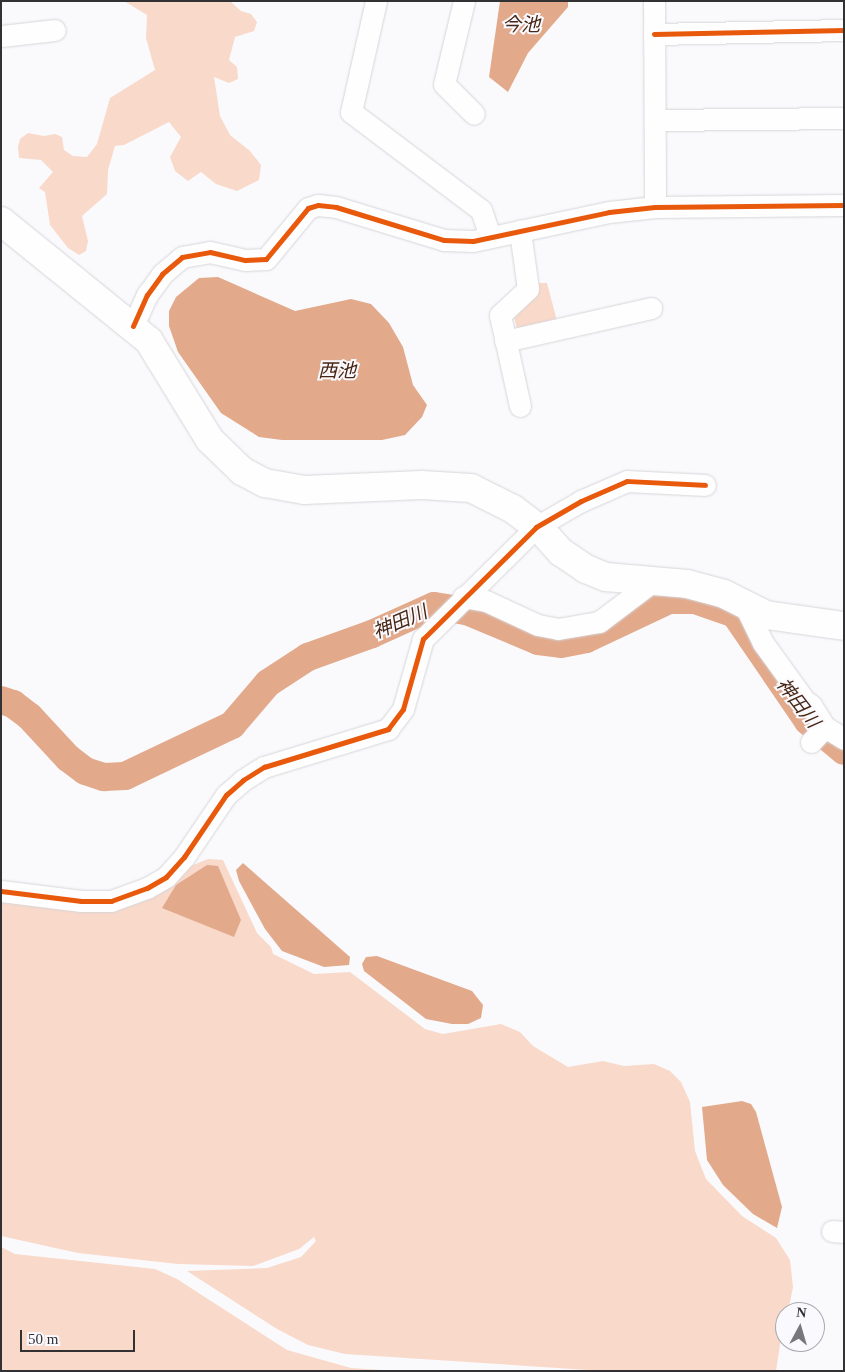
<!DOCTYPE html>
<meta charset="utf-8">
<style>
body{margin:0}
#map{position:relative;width:845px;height:1372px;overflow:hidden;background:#fafafd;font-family:"Times New Roman","Noto Sans JP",serif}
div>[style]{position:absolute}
.green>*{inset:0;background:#f9d9ca}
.water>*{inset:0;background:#e2a98b}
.river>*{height:28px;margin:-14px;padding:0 14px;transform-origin:14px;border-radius:14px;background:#e2a98b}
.roads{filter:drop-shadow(0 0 1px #d6d6d9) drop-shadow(0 0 1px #d6d6d9)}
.minor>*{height:21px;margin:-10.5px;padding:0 10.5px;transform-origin:10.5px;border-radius:10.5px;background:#fefeff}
.highway>*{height:28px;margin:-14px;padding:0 14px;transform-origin:14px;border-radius:14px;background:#fefeff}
.cycleway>*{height:5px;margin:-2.5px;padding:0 2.5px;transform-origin:2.5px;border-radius:2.5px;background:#e8590c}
span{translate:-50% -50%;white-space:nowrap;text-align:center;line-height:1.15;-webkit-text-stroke:4px #f9f9fe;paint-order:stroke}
.water-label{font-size:19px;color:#472613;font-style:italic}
.frame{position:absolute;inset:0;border:2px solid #323235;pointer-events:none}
.north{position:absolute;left:775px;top:1302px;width:50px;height:50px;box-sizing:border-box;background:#f9f9fe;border:1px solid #a9a9ae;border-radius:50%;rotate:6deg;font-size:14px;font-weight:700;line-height:20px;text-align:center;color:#323235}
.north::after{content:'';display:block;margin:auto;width:18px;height:22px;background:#78787b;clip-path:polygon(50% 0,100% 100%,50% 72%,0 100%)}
.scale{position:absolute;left:20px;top:1330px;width:115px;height:22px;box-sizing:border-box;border:2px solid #323235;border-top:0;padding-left:6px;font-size:15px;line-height:18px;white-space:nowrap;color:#323235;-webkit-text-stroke:4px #f9f9fe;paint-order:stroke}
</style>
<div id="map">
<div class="green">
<div style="clip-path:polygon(124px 1px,230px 1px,241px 11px,251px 14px,257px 22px,254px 31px,235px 37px,229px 60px,237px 67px,238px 79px,229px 83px,214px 77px,220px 116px,230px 135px,250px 151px,261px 165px,259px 180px,237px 191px,216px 184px,201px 172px,188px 181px,175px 171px,170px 157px,181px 137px,169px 122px,124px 145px,115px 146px,108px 170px,107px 194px,82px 216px,88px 241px,86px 251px,79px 255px,68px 248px,50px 225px,45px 192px,39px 188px,53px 172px,41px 160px,19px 158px,18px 147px,20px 139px,28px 133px,44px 136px,55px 134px,62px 137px,64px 150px,73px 156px,87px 157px,97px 144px,110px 98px,155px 70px,146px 38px,147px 15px)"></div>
<div style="clip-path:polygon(539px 283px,547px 283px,557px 321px,517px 329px,513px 313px,539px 290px)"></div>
<div style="clip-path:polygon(208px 859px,223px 860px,257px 933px,271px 947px,273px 954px,314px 974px,350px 972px,425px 1029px,443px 1034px,501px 1024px,520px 1032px,533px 1046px,568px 1067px,603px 1061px,624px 1066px,654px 1064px,670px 1071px,681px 1082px,690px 1102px,695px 1151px,706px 1179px,742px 1216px,776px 1238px,790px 1260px,793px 1287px,788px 1312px,785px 1312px,776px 1371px,603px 1371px,345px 1354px,308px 1345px,277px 1329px,187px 1271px,267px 1268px,301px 1257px,316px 1241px,314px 1237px,299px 1249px,253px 1266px,178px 1264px,78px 1253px,1px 1236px,1px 900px,82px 910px)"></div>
<div style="clip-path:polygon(1px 1247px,15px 1254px,155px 1269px,177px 1279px,287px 1350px,351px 1368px,397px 1371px,1px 1371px)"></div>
</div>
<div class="water">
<div style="clip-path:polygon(500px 1px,568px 1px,568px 7px,528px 53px,508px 92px,489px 77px)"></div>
<div style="clip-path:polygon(218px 277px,295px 311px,351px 299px,371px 304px,389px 323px,403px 347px,413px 385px,427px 405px,422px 417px,405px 435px,382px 440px,282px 440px,259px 437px,221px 413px,178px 352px,169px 326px,169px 311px,176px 297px,199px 278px)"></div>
<div style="clip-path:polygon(243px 863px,350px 957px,349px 965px,324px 967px,282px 951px,265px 929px,239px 881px,236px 870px)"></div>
<div style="clip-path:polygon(207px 865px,218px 866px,241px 920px,234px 937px,162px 908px,176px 885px)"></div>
<div style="clip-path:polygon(377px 956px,472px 991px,483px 1005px,481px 1018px,468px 1024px,452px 1024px,426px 1019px,364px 971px,362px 964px,366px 957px)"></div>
<div style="clip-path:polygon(742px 1101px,751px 1104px,756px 1112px,782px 1207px,777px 1228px,753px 1214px,723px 1185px,707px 1160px,702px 1107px)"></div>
</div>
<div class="river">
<div style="left:1px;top:700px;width:13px;rotate:18deg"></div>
<div style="left:13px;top:704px;width:21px;rotate:37deg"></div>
<div style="left:30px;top:717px;width:56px;rotate:47.2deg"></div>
<div style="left:68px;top:758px;width:21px;rotate:37deg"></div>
<div style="left:85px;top:771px;width:20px;rotate:18deg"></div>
<div style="left:104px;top:777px;width:21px;rotate:-3deg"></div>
<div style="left:125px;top:776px;width:119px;rotate:-25.5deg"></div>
<div style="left:232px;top:725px;width:55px;rotate:-49.4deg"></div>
<div style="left:268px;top:683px;width:48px;rotate:-33deg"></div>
<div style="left:308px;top:657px;width:68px;rotate:-19.8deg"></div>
<div style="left:372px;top:634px;width:68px;rotate:-24.3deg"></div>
<div style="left:434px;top:606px;width:33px;rotate:9deg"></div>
<div style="left:467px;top:611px;width:77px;rotate:22.9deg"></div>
<div style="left:538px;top:641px;width:23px;rotate:7deg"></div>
<div style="left:561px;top:644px;width:25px;rotate:-11deg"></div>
<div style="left:586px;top:639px;width:92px;rotate:-25.2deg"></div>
<div style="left:669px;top:600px;width:26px"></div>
<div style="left:695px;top:600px;width:42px;rotate:19.3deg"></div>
<div style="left:735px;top:614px;width:130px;rotate:55.7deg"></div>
<div style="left:808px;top:721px;width:47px;rotate:39.8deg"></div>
</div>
<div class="roads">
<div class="minor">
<div style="left:376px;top:1px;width:114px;rotate:102.7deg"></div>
<div style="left:351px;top:112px;width:163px;rotate:37deg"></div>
<div style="left:481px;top:210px;width:28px;rotate:71deg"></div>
<div style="left:464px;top:1px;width:85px;rotate:103.5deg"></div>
<div style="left:444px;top:84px;width:42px;rotate:45deg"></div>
<div style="left:654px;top:1px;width:206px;rotate:89.7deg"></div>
<div style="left:654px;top:34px;width:190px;rotate:-1.2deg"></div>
<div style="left:1px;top:36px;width:54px;rotate:-6.3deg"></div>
<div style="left:656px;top:120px;width:188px;rotate:-0.6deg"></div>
<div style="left:133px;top:326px;width:34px;rotate:-66deg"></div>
<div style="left:147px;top:295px;width:26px;rotate:-54deg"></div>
<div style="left:162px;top:274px;width:26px;rotate:-40deg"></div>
<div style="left:182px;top:257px;width:28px;rotate:-10deg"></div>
<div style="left:210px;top:252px;width:36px;rotate:13deg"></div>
<div style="left:245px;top:260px;width:21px;rotate:-3deg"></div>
<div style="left:266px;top:259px;width:66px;rotate:-50.5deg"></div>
<div style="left:308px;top:208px;width:10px;rotate:-17deg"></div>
<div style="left:318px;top:205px;width:18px;rotate:6deg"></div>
<div style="left:336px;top:207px;width:113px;rotate:17deg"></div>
<div style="left:444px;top:240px;width:29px;rotate:2deg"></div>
<div style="left:473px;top:241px;width:139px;rotate:-12deg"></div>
<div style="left:609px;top:212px;width:46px;rotate:-6.2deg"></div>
<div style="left:655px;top:207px;width:189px;rotate:-0.6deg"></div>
<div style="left:505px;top:341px;width:150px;rotate:-12.7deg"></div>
<div style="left:520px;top:406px;width:93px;rotate:-102.4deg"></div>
<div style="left:500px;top:315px;width:38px;rotate:-43deg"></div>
<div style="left:528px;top:289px;width:59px;rotate:-97.9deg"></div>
<div style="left:463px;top:597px;width:23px;rotate:10deg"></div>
<div style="left:486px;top:601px;width:57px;rotate:24.8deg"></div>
<div style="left:538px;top:625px;width:20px;rotate:11deg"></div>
<div style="left:558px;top:629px;width:42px;rotate:-9.7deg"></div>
<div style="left:599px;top:622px;width:65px;rotate:-36.9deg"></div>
<div style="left:745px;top:606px;width:41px;rotate:64.1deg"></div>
<div style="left:763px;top:643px;width:72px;rotate:54.1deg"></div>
<div style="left:805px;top:701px;width:7px;rotate:34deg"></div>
<div style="left:811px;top:705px;width:26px;rotate:58deg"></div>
<div style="left:825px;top:727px;width:22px;rotate:32deg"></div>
<div style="left:811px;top:742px;width:21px;rotate:-47deg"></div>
<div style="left:1px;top:891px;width:81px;rotate:7.1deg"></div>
<div style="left:81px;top:901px;width:30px"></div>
<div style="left:111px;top:901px;width:38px;rotate:-20deg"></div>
<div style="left:147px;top:888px;width:22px;rotate:-30deg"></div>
<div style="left:166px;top:877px;width:27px;rotate:-48deg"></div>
<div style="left:184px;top:857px;width:75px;rotate:-55.9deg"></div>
<div style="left:226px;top:795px;width:23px;rotate:-41deg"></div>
<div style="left:243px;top:780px;width:25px;rotate:-32deg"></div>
<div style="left:264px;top:767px;width:130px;rotate:-17deg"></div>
<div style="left:388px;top:729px;width:25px;rotate:-53deg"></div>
<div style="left:403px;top:709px;width:73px;rotate:-74.1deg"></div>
<div style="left:423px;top:639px;width:159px;rotate:-44.7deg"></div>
<div style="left:536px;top:527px;width:52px;rotate:-30deg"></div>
<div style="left:581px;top:501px;width:50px;rotate:-23.5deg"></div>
<div style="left:627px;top:481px;width:78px;rotate:2.9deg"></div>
<div style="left:832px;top:1231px;width:12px;rotate:5deg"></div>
</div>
<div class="highway">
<div style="left:1px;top:221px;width:191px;rotate:39deg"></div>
<div style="left:149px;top:341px;width:116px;rotate:58.4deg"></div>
<div style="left:210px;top:440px;width:45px;rotate:44.1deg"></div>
<div style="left:242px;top:471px;width:26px;rotate:28deg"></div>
<div style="left:265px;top:483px;width:40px;rotate:10deg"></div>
<div style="left:304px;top:490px;width:118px;rotate:-2.4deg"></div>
<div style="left:422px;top:485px;width:49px;rotate:3.5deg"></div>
<div style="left:471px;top:488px;width:47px;rotate:26.6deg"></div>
<div style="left:513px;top:509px;width:35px;rotate:37deg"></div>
<div style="left:541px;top:530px;width:30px;rotate:48deg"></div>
<div style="left:561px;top:552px;width:30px;rotate:34deg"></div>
<div style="left:586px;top:569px;width:22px;rotate:22deg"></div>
<div style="left:606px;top:577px;width:81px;rotate:4.9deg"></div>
<div style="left:687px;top:584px;width:38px;rotate:15deg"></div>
<div style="left:724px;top:594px;width:47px;rotate:26.6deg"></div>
<div style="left:766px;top:615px;width:79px;rotate:8deg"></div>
</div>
</div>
<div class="cycleway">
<div style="left:654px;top:34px;width:190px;rotate:-1.2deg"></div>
<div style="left:133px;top:326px;width:34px;rotate:-66deg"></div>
<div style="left:147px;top:295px;width:26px;rotate:-54deg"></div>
<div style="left:162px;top:274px;width:26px;rotate:-40deg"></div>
<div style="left:182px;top:257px;width:28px;rotate:-10deg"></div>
<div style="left:210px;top:252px;width:36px;rotate:13deg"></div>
<div style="left:245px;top:260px;width:21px;rotate:-3deg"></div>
<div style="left:266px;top:259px;width:66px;rotate:-50.5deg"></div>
<div style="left:308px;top:208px;width:10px;rotate:-17deg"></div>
<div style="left:318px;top:205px;width:18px;rotate:6deg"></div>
<div style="left:336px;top:207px;width:113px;rotate:17deg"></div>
<div style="left:444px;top:240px;width:29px;rotate:2deg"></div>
<div style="left:473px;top:241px;width:139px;rotate:-12deg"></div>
<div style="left:609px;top:212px;width:46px;rotate:-6.2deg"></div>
<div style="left:655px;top:207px;width:189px;rotate:-0.6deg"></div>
<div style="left:1px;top:891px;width:81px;rotate:7.1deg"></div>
<div style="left:81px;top:901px;width:30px"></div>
<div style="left:111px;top:901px;width:38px;rotate:-20deg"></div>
<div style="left:147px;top:888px;width:22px;rotate:-30deg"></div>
<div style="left:166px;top:877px;width:27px;rotate:-48deg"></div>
<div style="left:184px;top:857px;width:75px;rotate:-55.9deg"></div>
<div style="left:226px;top:795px;width:23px;rotate:-41deg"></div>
<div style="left:243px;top:780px;width:25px;rotate:-32deg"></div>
<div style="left:264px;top:767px;width:130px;rotate:-17deg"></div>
<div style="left:388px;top:729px;width:25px;rotate:-53deg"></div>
<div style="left:403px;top:709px;width:73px;rotate:-74.1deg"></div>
<div style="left:423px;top:639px;width:159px;rotate:-44.7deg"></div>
<div style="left:536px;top:527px;width:52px;rotate:-30deg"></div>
<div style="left:581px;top:501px;width:50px;rotate:-23.5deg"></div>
<div style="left:627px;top:481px;width:78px;rotate:2.9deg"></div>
</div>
<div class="water-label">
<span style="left:521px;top:25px">今池</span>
<span style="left:337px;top:371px">西池</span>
<span style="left:400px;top:622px;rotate:-23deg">神田川</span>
<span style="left:798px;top:703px;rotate:52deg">神田川</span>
</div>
<div class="frame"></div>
<div class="north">N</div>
<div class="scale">50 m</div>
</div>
